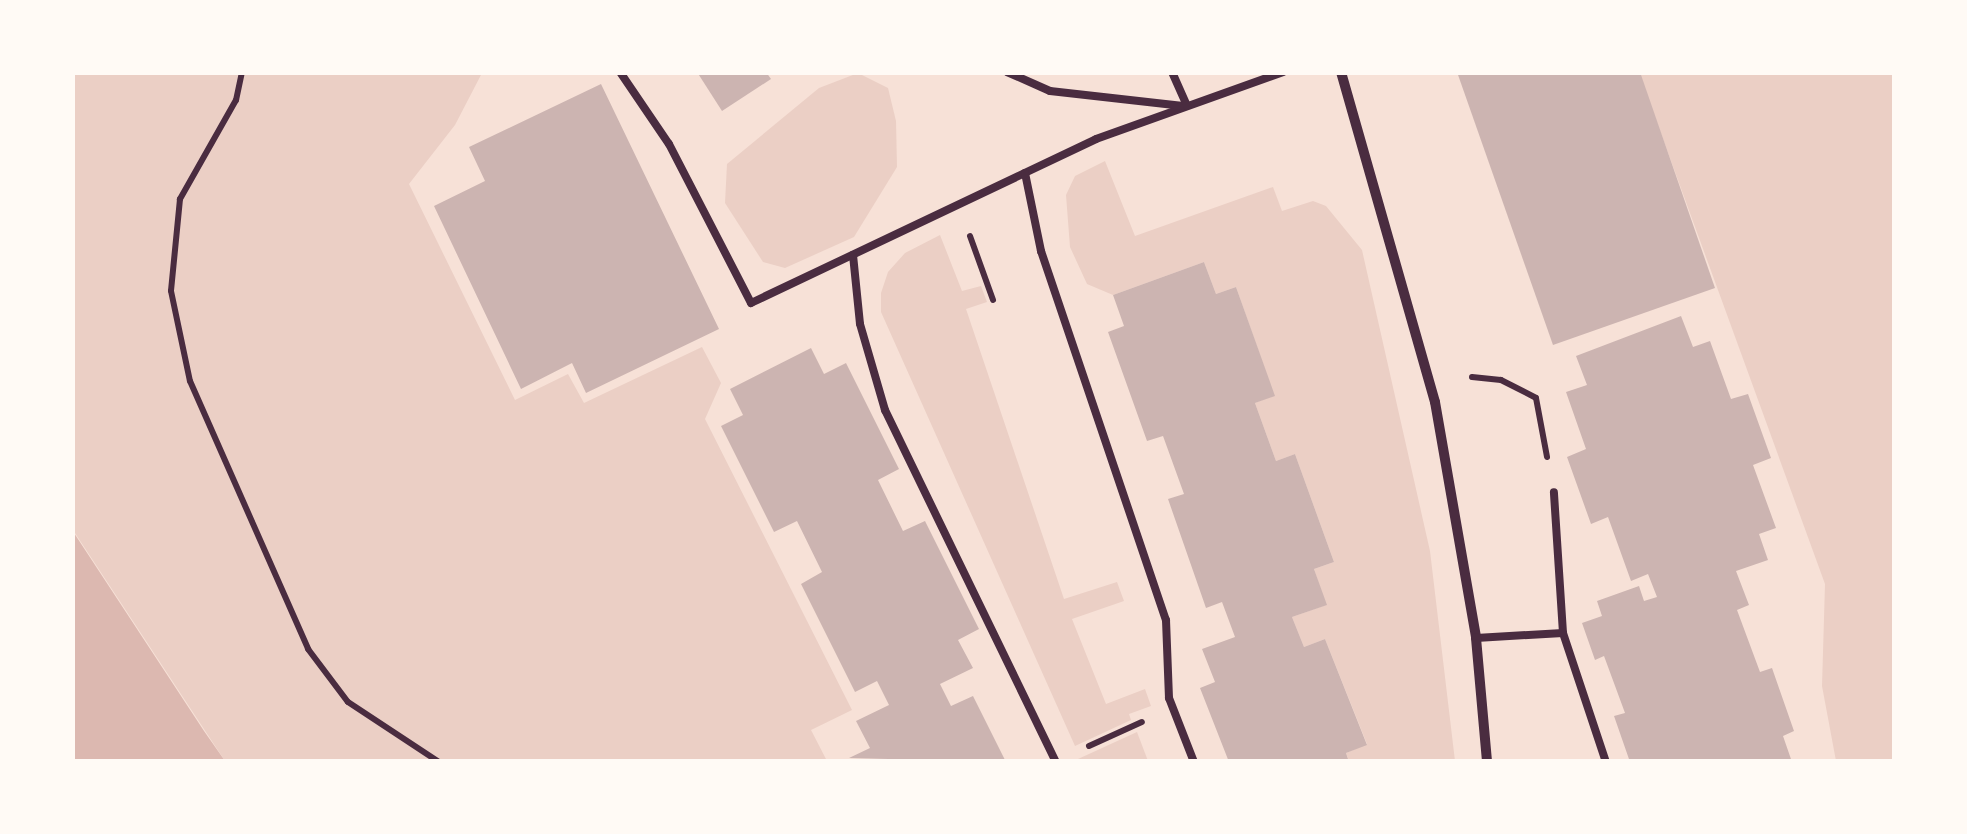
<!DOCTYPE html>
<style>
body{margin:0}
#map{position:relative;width:1967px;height:834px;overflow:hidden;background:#f7e1d7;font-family:"Public Sans",sans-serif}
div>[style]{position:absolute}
.green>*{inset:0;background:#ebcfc5}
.water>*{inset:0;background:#dcb8b0}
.building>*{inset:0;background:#ccb4b1}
.path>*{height:6px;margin:-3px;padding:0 3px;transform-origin:3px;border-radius:3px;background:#4a2c40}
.service>*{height:8px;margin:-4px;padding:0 4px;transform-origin:4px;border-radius:4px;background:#4a2c40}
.minor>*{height:10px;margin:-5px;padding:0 5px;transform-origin:5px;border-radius:5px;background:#4a2c40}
span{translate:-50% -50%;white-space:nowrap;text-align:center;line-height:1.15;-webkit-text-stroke:10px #fffaf5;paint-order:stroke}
.frame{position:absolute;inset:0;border:75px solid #fffaf5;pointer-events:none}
</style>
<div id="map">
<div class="green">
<div style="clip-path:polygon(73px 73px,482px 73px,455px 125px,409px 184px,515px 400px,568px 374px,584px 403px,702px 347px,721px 383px,705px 419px,852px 710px,811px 730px,827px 761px,225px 761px,73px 530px)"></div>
<div style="clip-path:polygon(858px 73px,888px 88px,896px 121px,897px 167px,854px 237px,785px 268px,763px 262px,725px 203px,727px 164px,819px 88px)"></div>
<div style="clip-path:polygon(1639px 73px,1894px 73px,1894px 761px,1836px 761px,1822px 686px,1825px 584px)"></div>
<div style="clip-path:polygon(1105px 161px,1135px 236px,1273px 187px,1282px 211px,1313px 201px,1326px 206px,1362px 250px,1430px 551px,1455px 761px,1349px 761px,1346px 753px,1367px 744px,1325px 639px,1304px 647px,1292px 617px,1326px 605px,1314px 569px,1334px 562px,1295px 454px,1276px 461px,1255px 403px,1274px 395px,1236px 287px,1216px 294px,1204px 262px,1113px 295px,1087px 284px,1070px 247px,1066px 195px,1075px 176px)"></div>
<div style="clip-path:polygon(940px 235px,962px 291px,981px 286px,987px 302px,966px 309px,1064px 599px,1117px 582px,1124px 601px,1072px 619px,1106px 704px,1145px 689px,1151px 706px,1129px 714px,1131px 720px,1075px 746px,881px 312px,881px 293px,888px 272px,905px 253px)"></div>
<div style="clip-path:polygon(1137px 732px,1148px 761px,1080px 761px,1078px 759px)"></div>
</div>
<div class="water">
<div style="clip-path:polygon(72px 530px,204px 731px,225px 761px,73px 761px)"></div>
</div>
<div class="building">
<div style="clip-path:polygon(697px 72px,766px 72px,771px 79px,722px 111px)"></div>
<div style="clip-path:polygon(1457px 72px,1640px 72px,1715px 288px,1553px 345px)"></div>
<div style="clip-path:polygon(601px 84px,719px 329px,586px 393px,572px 363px,521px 389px,434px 206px,485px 181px,469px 147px)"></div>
<div style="clip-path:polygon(1204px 262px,1216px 294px,1236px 287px,1275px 396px,1255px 403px,1276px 461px,1295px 454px,1334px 562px,1314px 569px,1327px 605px,1292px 617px,1304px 647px,1325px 639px,1367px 745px,1346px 753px,1349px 762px,1229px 762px,1200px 688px,1215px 682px,1202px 649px,1235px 637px,1222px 602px,1206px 608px,1168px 499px,1184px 494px,1163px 436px,1147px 441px,1108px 332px,1124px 326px,1113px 295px)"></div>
<div style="clip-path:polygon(1681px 316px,1693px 347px,1710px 341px,1731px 399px,1748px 394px,1771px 458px,1753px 465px,1776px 528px,1759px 534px,1768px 560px,1736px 571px,1749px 605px,1737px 610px,1760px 672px,1772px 668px,1794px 731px,1783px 736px,1792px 762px,1630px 762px,1614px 716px,1625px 713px,1604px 656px,1595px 660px,1582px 623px,1602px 616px,1597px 601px,1639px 586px,1644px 601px,1657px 597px,1648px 574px,1631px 581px,1608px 517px,1591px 524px,1567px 457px,1586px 449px,1566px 392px,1587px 385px,1576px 356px)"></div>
<div style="clip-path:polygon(811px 348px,824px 374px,846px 363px,899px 469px,878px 480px,903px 531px,925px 521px,979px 629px,958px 640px,973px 668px,940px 684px,951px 706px,973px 696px,1006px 762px,849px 758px,870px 748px,856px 721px,889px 705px,877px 681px,855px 692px,801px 584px,822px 572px,797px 521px,774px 532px,721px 426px,743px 415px,730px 389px)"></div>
</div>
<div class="path">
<div style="left:242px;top:72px;width:29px;rotate:102deg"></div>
<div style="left:236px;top:100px;width:114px;rotate:119.5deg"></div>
<div style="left:180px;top:199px;width:92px;rotate:95.6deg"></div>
<div style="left:171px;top:291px;width:92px;rotate:78.1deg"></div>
<div style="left:190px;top:381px;width:293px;rotate:66.2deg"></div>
<div style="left:308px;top:649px;width:66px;rotate:53deg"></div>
<div style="left:348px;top:702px;width:109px;rotate:33.4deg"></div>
<div style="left:970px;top:236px;width:68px;rotate:70.2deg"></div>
<div style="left:1472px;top:377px;width:29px;rotate:6deg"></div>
<div style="left:1501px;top:380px;width:39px;rotate:27deg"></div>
<div style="left:1536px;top:398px;width:60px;rotate:79.4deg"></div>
<div style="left:1089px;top:746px;width:58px;rotate:-24.4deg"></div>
</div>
<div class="service">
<div style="left:620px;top:72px;width:87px;rotate:55.8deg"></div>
<div style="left:669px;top:144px;width:179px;rotate:62.7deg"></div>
<div style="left:751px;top:303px;width:382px;rotate:-25.4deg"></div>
<div style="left:1096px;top:139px;width:199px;rotate:-19.7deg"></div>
<div style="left:1007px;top:72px;width:47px;rotate:23.8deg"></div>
<div style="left:1050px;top:91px;width:134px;rotate:6.4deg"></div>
<div style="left:1172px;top:72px;width:37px;rotate:66deg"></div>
<div style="left:1025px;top:173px;width:80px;rotate:78.4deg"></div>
<div style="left:1041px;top:251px;width:390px;rotate:71.3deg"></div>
<div style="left:1166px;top:620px;width:78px;rotate:87.8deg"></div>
<div style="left:1169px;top:698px;width:69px;rotate:68.7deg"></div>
<div style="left:853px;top:255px;width:69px;rotate:84.2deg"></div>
<div style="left:860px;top:324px;width:90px;rotate:73.8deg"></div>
<div style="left:885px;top:410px;width:391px;rotate:64.1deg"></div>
<div style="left:1563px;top:633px;width:136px;rotate:71.6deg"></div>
<div style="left:1476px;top:638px;width:87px;rotate:-3.3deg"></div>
<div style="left:1563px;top:633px;width:141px;rotate:-93.7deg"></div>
</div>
<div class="minor">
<div style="left:1341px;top:72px;width:343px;rotate:74.1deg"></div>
<div style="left:1435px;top:402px;width:240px;rotate:80.1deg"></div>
<div style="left:1476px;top:638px;width:124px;rotate:84.9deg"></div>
</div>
<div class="frame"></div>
</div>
